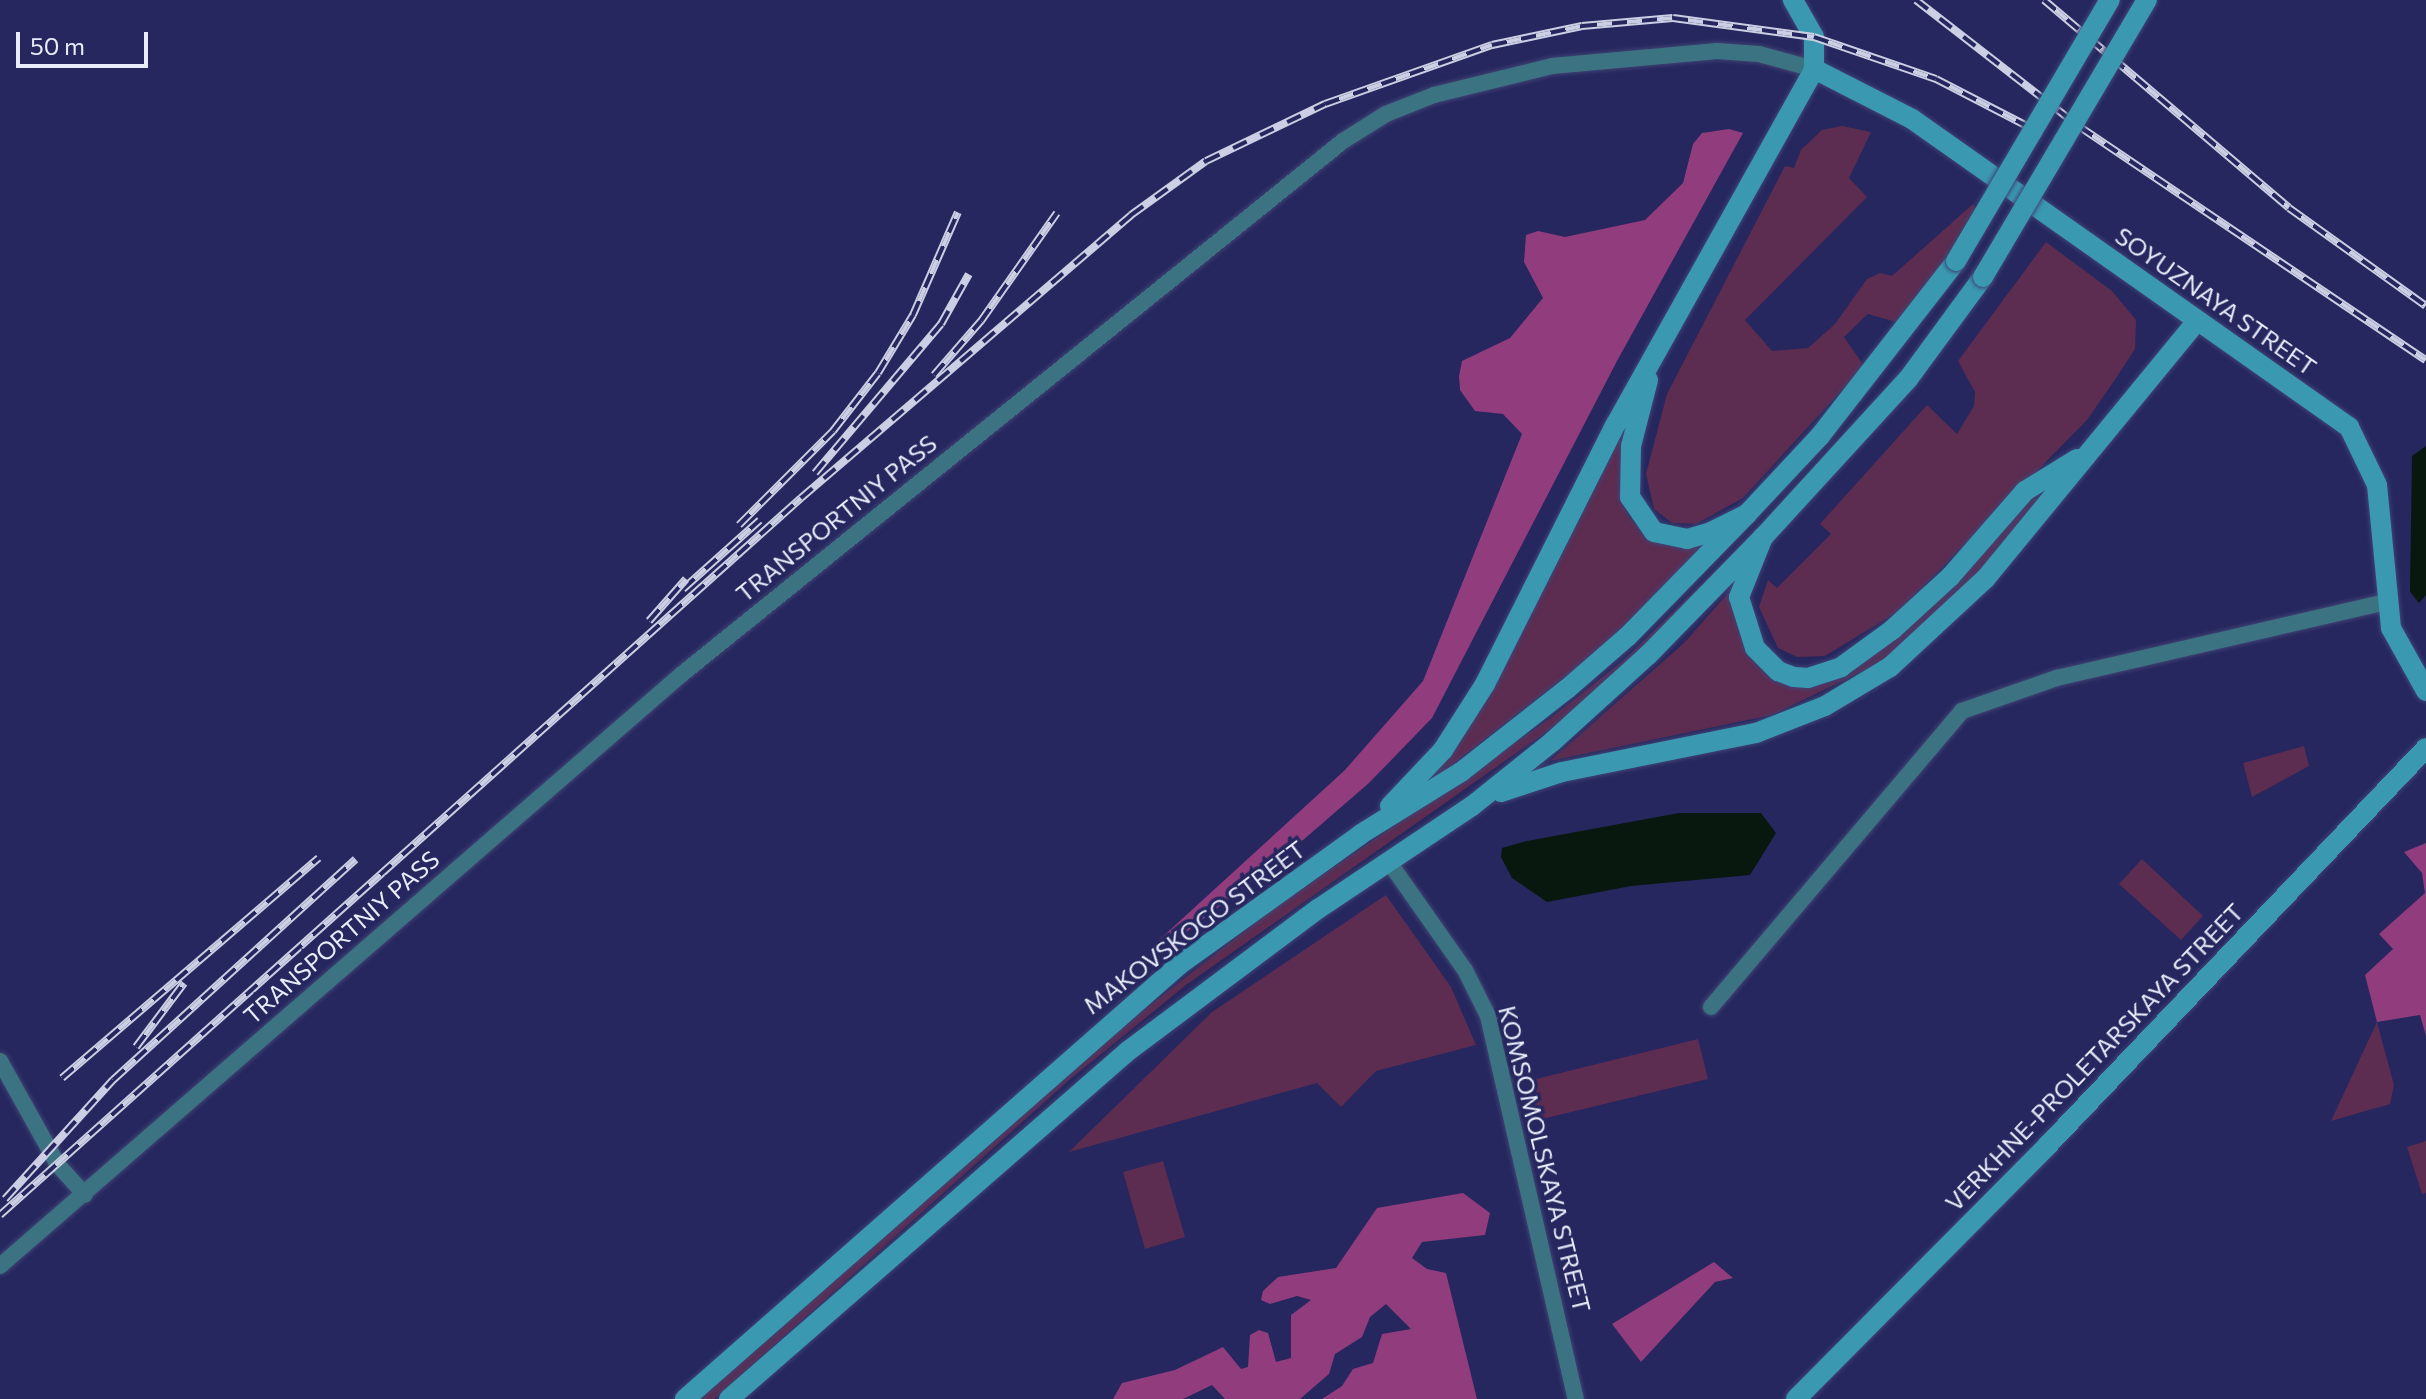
<!DOCTYPE html>
<style>
body{margin:0}
#map{position:relative;width:2426px;height:1399px;overflow:hidden;background:#25275e;font-family:Commissioner,sans-serif}
div>[style]{position:absolute}
.green>*{inset:0;background:#5d2c51}
.forest>*{inset:0;background:#913c7d}
.water>*{inset:0;background:#09180f}
.roads{filter:drop-shadow(0 0 2px #404374) drop-shadow(0 0 2px #404374)}
.street>*{height:16px;margin:-8px;padding:0 8px;transform-origin:8px;border-radius:8px;background:#3c7382}
.secondary>*{height:20px;margin:-10px;padding:0 10px;transform-origin:10px;border-radius:10px;background:#3a99b1}
.rail>*{height:8px;margin-top:-4px;transform-origin:0;background:repeating-linear-gradient(90deg,#25275e 0 15px,#cccfe3 0 30px);box-sizing:border-box;border-block:2px solid #cccfe3}
.bridges{filter:drop-shadow(0 0 2px #404374) drop-shadow(0 0 2px #404374)}
.secondary-bridge>*{height:20px;margin:-10px;padding:0 10px;transform-origin:10px;border-radius:10px;background:#3a99b1}
span{translate:-50% -50%;white-space:nowrap;text-align:center;line-height:1.15;-webkit-text-stroke:7px #25275e;paint-order:stroke}
.street-label{font-size:24px;color:#e9ecfa}
.scale{position:absolute;left:16px;top:32px;width:132px;height:36px;box-sizing:border-box;border:4px solid #e9ecfa;border-top:0;padding-left:10px;font-size:24px;line-height:28px;white-space:nowrap;color:#e9ecfa;-webkit-text-stroke:6px #25275e;paint-order:stroke}
</style>
<div id="map">
<div class="green">
<div style="clip-path:polygon(1842px 126px,1871px 132px,1849px 178px,1867px 197px,1745px 320px,1772px 351px,1808px 348px,1835px 324px,1867px 279px,1880px 273px,1892px 276px,1973px 204px,1976px 209px,1946px 261px,1899px 323px,1868px 314px,1844px 337px,1864px 366px,1743px 498px,1696px 524px,1672px 523px,1654px 509px,1646px 474px,1667px 394px,1785px 166px,1794px 168px,1801px 150px,1822px 130px)"></div>
<div style="clip-path:polygon(2046px 242px,2112px 291px,2136px 320px,2135px 349px,2114px 381px,2087px 420px,1899px 611px,1825px 656px,1797px 657px,1778px 648px,1759px 607px,1768px 580px,1777px 588px,1831px 534px,1820px 524px,1927px 405px,1957px 434px,1974px 406px,1975px 392px,1958px 361px)"></div>
<div style="clip-path:polygon(1628px 420px,1620px 498px,1629px 517px,1645px 535px,1701px 548px,1621px 633px,1412px 796px)"></div>
<div style="clip-path:polygon(2042px 497px,1989px 564px,1890px 658px,1772px 715px,1550px 761px,1684px 643px,1728px 593px,1749px 651px,1817px 684px,2028px 499px)"></div>
<div style="clip-path:polygon(1732px 555px,1628px 666px,1556px 725px,1186px 985px,1068px 1081px,714px 1399px,700px 1399px,1060px 1076px,1269px 912px,1551px 718px,1625px 659px)"></div>
<div style="clip-path:polygon(2304px 746px,2309px 766px,2252px 797px,2243px 763px)"></div>
<div style="clip-path:polygon(2142px 859px,2203px 916px,2181px 940px,2119px 884px)"></div>
<div style="clip-path:polygon(1386px 895px,1451px 987px,1476px 1045px,1376px 1071px,1341px 1107px,1317px 1083px,1069px 1152px,1212px 1012px)"></div>
<div style="clip-path:polygon(2377px 1022px,2394px 1085px,2390px 1104px,2331px 1121px)"></div>
<div style="clip-path:polygon(1698px 1039px,1708px 1079px,1538px 1120px,1528px 1081px)"></div>
<div style="clip-path:polygon(2426px 1141px,2426px 1193px,2422px 1194px,2407px 1147px)"></div>
<div style="clip-path:polygon(1163px 1161px,1185px 1237px,1145px 1249px,1123px 1172px)"></div>
</div>
<div class="forest">
<div style="clip-path:polygon(1729px 129px,1743px 133px,1617px 361px,1432px 718px,1369px 783px,1288px 853px,1162px 951px,1148px 950px,1345px 770px,1423px 681px,1522px 434px,1503px 414px,1475px 411px,1460px 390px,1459px 376px,1462px 361px,1510px 338px,1543px 298px,1524px 262px,1526px 235px,1538px 231px,1565px 237px,1645px 220px,1683px 183px,1693px 144px,1702px 133px)"></div>
<div style="clip-path:polygon(2426px 843px,2426px 1036px,2420px 1015px,2377px 1022px,2365px 975px,2393px 949px,2379px 934px,2425px 893px,2422px 873px,2404px 852px)"></div>
<div style="clip-path:polygon(1463px 1193px,1490px 1213px,1485px 1235px,1422px 1242px,1412px 1258px,1427px 1269px,1446px 1273px,1477px 1399px,1322px 1399px,1342px 1386px,1353px 1369px,1373px 1363px,1382px 1334px,1411px 1329px,1386px 1304px,1370px 1317px,1362px 1337px,1335px 1354px,1329px 1374px,1300px 1399px,1225px 1399px,1212px 1385px,1183px 1399px,1113px 1399px,1122px 1383px,1175px 1370px,1223px 1347px,1241px 1369px,1248px 1367px,1250px 1335px,1259px 1330px,1268px 1333px,1276px 1362px,1291px 1358px,1291px 1315px,1311px 1300px,1297px 1296px,1270px 1304px,1261px 1300px,1263px 1291px,1278px 1277px,1336px 1268px,1377px 1208px)"></div>
<div style="clip-path:polygon(1714px 1262px,1733px 1278px,1715px 1282px,1641px 1362px,1612px 1324px)"></div>
</div>
<div class="water">
<div style="clip-path:polygon(2426px 446px,2426px 595px,2419px 603px,2410px 592px,2412px 456px)"></div>
<div style="clip-path:polygon(1679px 813px,1761px 813px,1776px 833px,1750px 875px,1631px 886px,1547px 902px,1512px 878px,1501px 857px,1502px 848px,1527px 841px)"></div>
</div>
<div class="roads">
<div class="street">
<div style="left:1389px;top:862px;width:132px;rotate:54.9deg"></div>
<div style="left:1465px;top:970px;width:51px;rotate:63.4deg"></div>
<div style="left:1488px;top:1016px;width:393px;rotate:77.1deg"></div>
<div style="left:1711px;top:1007px;width:388px;rotate:-49.7deg"></div>
<div style="left:1962px;top:711px;width:101px;rotate:-19.2deg"></div>
<div style="left:2057px;top:678px;width:338px;rotate:-13deg"></div>
<div style="left:0;top:1061px;width:119px;rotate:60.9deg"></div>
<div style="left:58px;top:1165px;width:40px;rotate:48deg"></div>
<div style="left:0;top:1266px;width:903px;rotate:-40.96deg"></div>
<div style="left:682px;top:674px;width:849px;rotate:-38.88deg"></div>
<div style="left:1343px;top:141px;width:51px;rotate:-32.1deg"></div>
<div style="left:1386px;top:114px;width:52px;rotate:-21.6deg"></div>
<div style="left:1434px;top:95px;width:122px;rotate:-13.8deg"></div>
<div style="left:1552px;top:66px;width:166px;rotate:-5.2deg"></div>
<div style="left:1717px;top:51px;width:42px;rotate:4.1deg"></div>
<div style="left:1759px;top:54px;width:57px;rotate:15.3deg"></div>
</div>
<div class="secondary">
<div style="left:1814px;top:69px;width:110px;rotate:27deg"></div>
<div style="left:1912px;top:119px;width:535px;rotate:35.18deg"></div>
<div style="left:2349px;top:427px;width:64px;rotate:64.2deg"></div>
<div style="left:2377px;top:485px;width:144px;rotate:84.4deg"></div>
<div style="left:2391px;top:628px;width:72px;rotate:60.9deg"></div>
<div style="left:1983px;top:277px;width:127px;rotate:126.3deg"></div>
<div style="left:1908px;top:379px;width:214px;rotate:132.5deg"></div>
<div style="left:1763px;top:537px;width:65px;rotate:111.8deg"></div>
<div style="left:1739px;top:597px;width:53px;rotate:72.6deg"></div>
<div style="left:1755px;top:648px;width:33px;rotate:45deg"></div>
<div style="left:1778px;top:671px;width:17px;rotate:21deg"></div>
<div style="left:1794px;top:677px;width:14px;rotate:4deg"></div>
<div style="left:1808px;top:678px;width:35px;rotate:-18deg"></div>
<div style="left:1841px;top:667px;width:63px;rotate:-36deg"></div>
<div style="left:1892px;top:630px;width:79px;rotate:-42.4deg"></div>
<div style="left:1950px;top:577px;width:114px;rotate:-48.9deg"></div>
<div style="left:2025px;top:491px;width:61px;rotate:-31.6deg"></div>
<div style="left:1648px;top:380px;width:68px;rotate:104.4deg"></div>
<div style="left:1631px;top:446px;width:51px;rotate:91.1deg"></div>
<div style="left:1630px;top:497px;width:42px;rotate:55.6deg"></div>
<div style="left:1654px;top:532px;width:34px;rotate:12deg"></div>
<div style="left:1687px;top:539px;width:25px;rotate:-16deg"></div>
<div style="left:1711px;top:532px;width:40px;rotate:-26.6deg"></div>
<div style="left:1747px;top:514px;width:107px;rotate:-46.9deg"></div>
<div style="left:1820px;top:436px;width:222px;rotate:-52.1deg"></div>
<div style="left:1501px;top:792px;width:64px;rotate:-18.2deg"></div>
<div style="left:1562px;top:772px;width:198px;rotate:-11.4deg"></div>
<div style="left:1756px;top:733px;width:74px;rotate:-21.4deg"></div>
<div style="left:1825px;top:706px;width:76px;rotate:-31deg"></div>
<div style="left:1890px;top:667px;width:131px;rotate:-42.8deg"></div>
<div style="left:1986px;top:578px;width:333px;rotate:-50.6deg"></div>
<div style="left:1390px;top:806px;width:77px;rotate:-46.6deg"></div>
<div style="left:1443px;top:750px;width:78px;rotate:-57.5deg"></div>
<div style="left:1485px;top:684px;width:291px;rotate:-63.3deg"></div>
<div style="left:1616px;top:424px;width:406px;rotate:-60.8deg"></div>
<div style="left:1814px;top:69px;width:32px;rotate:-90deg"></div>
<div style="left:1814px;top:37px;width:43px;rotate:-119.6deg"></div>
<div style="left:685px;top:1399px;width:658px;rotate:-41.3deg"></div>
<div style="left:1179px;top:965px;width:224px;rotate:-35.7deg"></div>
<div style="left:1361px;top:834px;width:118px;rotate:-31.8deg"></div>
<div style="left:1461px;top:772px;width:135px;rotate:-38.1deg"></div>
<div style="left:1567px;top:689px;width:81px;rotate:-41deg"></div>
<div style="left:1628px;top:636px;width:170px;rotate:-45.7deg"></div>
<div style="left:729px;top:1399px;width:529px;rotate:-41.09deg"></div>
<div style="left:1128px;top:1051px;width:237px;rotate:-36.8deg"></div>
<div style="left:1318px;top:909px;width:185px;rotate:-33.8deg"></div>
<div style="left:1472px;top:806px;width:104px;rotate:-38.7deg"></div>
<div style="left:1553px;top:741px;width:128px;rotate:-42.2deg"></div>
<div style="left:1648px;top:655px;width:165px;rotate:-45.7deg"></div>
<div style="left:1796px;top:1399px;width:358px;rotate:-45.2deg"></div>
<div style="left:2048px;top:1145px;width:548px;rotate:-46.4deg"></div>
</div>
</div>
<div class="rail">
<div style="left:1916px;top:0;width:207px;rotate:37.8deg"></div>
<div style="left:2080px;top:127px;width:417px;rotate:34deg"></div>
<div style="left:2044px;top:0;width:321px;rotate:40.3deg"></div>
<div style="left:2289px;top:208px;width:168px;rotate:35.6deg"></div>
<div style="left:934px;top:375px;width:72px;rotate:-49deg"></div>
<div style="left:981px;top:321px;width:132px;rotate:-54.9deg"></div>
<div style="left:815px;top:473px;width:195px;rotate:-49.8deg"></div>
<div style="left:941px;top:324px;width:57px;rotate:-60.8deg"></div>
<div style="left:739px;top:525px;width:133px;rotate:-45deg"></div>
<div style="left:833px;top:431px;width:73px;rotate:-52.2deg"></div>
<div style="left:878px;top:373px;width:68px;rotate:-58.9deg"></div>
<div style="left:913px;top:315px;width:112px;rotate:-66.4deg"></div>
<div style="left:683px;top:589px;width:103px;rotate:-41.9deg"></div>
<div style="left:649px;top:621px;width:56px;rotate:-48.6deg"></div>
<div style="left:136px;top:1047px;width:80px;rotate:-53.1deg"></div>
<div style="left:62px;top:1078px;width:338px;rotate:-40.6deg"></div>
<div style="left:5px;top:1199px;width:161px;rotate:-47.8deg"></div>
<div style="left:113px;top:1080px;width:328px;rotate:-42.3deg"></div>
<div style="left:0;top:1215px;width:1075px;rotate:-41.83deg"></div>
<div style="left:801px;top:498px;width:435px;rotate:-40.6deg"></div>
<div style="left:1131px;top:215px;width:92px;rotate:-35.8deg"></div>
<div style="left:1206px;top:161px;width:132px;rotate:-25.6deg"></div>
<div style="left:1325px;top:104px;width:177px;rotate:-19.5deg"></div>
<div style="left:1492px;top:45px;width:92px;rotate:-11.9deg"></div>
<div style="left:1582px;top:26px;width:91px;rotate:-5deg"></div>
<div style="left:1673px;top:18px;width:142px;rotate:7.7deg"></div>
<div style="left:1814px;top:37px;width:129px;rotate:19deg"></div>
<div style="left:1936px;top:79px;width:105px;rotate:27.3deg"></div>
</div>
<div class="bridges">
<div class="secondary-bridge">
<div style="left:1956px;top:261px;width:303px;rotate:-59.5deg"></div>
<div style="left:1983px;top:277px;width:322px;rotate:-59.4deg"></div>
</div>
</div>
<div class="street-label">
<span style="left:2216px;top:301px;rotate:35deg">SOYUZNAYA STREET</span>
<span style="left:836px;top:518px;rotate:-39deg">TRANSPORTNIY PASS</span>
<span style="left:1194px;top:927px;rotate:-37deg">MAKOVSKOGO STREET</span>
<span style="left:341px;top:937px;rotate:-41deg">TRANSPORTNIY PASS</span>
<span style="left:2094px;top:1057px;rotate:-46deg">VERKHNE-PROLETARSKAYA STREET</span>
<span style="left:1545px;top:1159px;rotate:76deg">KOMSOMOLSKAYA STREET</span>
</div>
<div class="scale">50 m</div>
</div>
